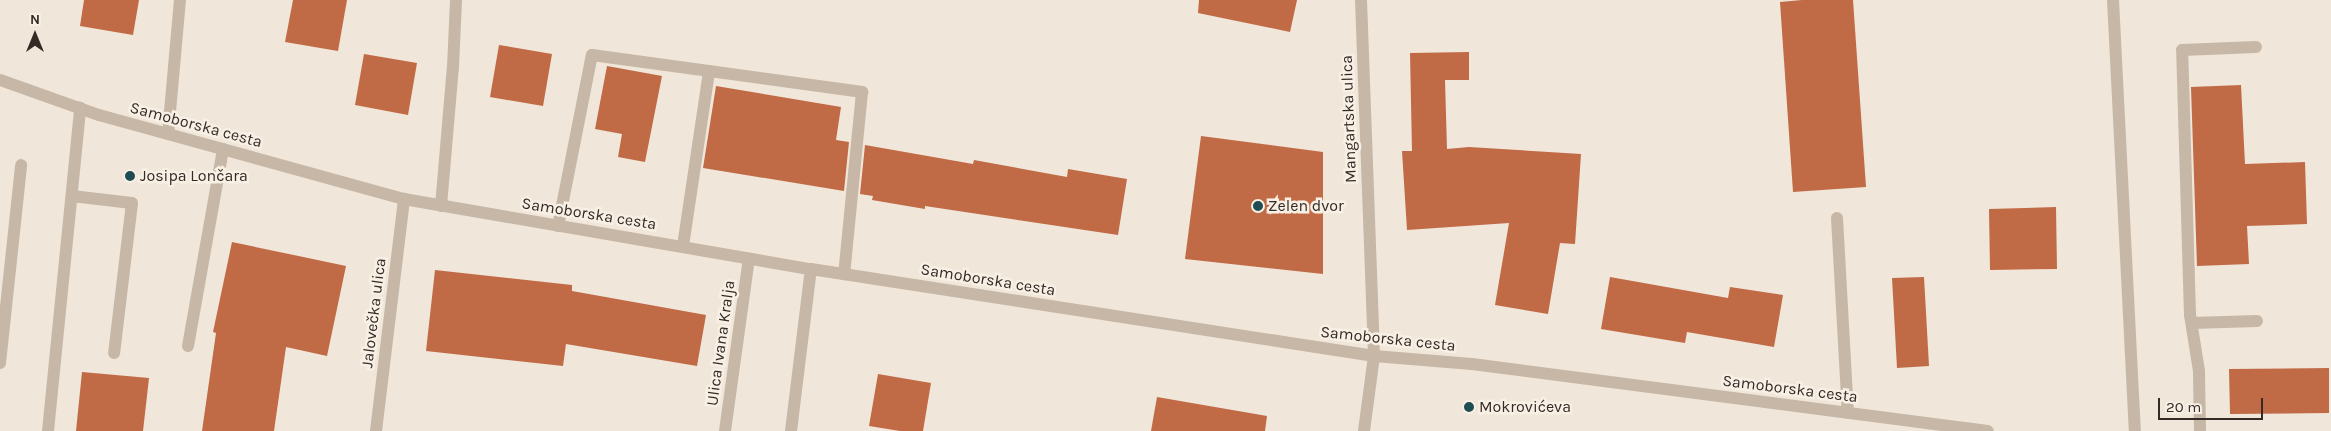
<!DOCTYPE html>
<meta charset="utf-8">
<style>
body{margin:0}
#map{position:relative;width:2331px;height:431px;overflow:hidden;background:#f0e6d9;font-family:Karla,sans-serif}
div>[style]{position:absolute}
.building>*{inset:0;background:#c16a46}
.minor>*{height:12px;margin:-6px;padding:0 6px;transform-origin:6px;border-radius:6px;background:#c7b7a6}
.dots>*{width:14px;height:14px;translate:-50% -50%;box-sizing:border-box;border:2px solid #f8f0e5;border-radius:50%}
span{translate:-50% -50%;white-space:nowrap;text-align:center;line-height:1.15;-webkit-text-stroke:5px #f8f0e5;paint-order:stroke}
.street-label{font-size:16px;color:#342b26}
.poi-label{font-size:16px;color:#342b26}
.left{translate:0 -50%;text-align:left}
.north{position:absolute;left:10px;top:10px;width:50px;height:50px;-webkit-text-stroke:4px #f8f0e5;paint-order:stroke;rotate:0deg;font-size:14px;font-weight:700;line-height:20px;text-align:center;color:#342b26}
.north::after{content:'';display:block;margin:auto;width:18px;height:22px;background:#342b26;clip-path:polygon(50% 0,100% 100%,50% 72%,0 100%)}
.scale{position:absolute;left:2158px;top:398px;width:105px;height:22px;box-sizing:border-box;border:2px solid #342b26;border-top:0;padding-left:6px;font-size:15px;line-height:18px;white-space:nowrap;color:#342b26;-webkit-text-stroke:4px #f8f0e5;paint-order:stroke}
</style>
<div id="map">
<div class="building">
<div style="clip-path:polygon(84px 0,139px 0,133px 35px,80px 26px)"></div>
<div style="clip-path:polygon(293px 0,347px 0,338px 51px,285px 42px)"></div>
<div style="clip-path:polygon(1199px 0,1297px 0,1290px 32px,1198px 13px)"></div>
<div style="clip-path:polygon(1802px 0,1853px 0,1866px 187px,1793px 192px,1780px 2px)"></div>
<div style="clip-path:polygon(499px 45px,552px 54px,543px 106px,490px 97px)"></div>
<div style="clip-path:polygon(1469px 52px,1469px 80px,1445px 80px,1447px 149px,1469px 147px,1581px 154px,1575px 244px,1560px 243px,1548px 314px,1495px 305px,1509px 223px,1407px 230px,1402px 151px,1412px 151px,1410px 53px)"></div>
<div style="clip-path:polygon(364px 54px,417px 63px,408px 115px,355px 105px)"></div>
<div style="clip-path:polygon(607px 66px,662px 76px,645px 162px,618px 157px,622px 134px,595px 129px)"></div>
<div style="clip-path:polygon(2241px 85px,2245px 164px,2305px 162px,2307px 224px,2247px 226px,2249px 264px,2197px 266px,2191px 87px)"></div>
<div style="clip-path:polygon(716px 86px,841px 107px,836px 140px,849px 142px,844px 191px,703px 168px)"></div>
<div style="clip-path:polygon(1201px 136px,1323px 152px,1323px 274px,1185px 259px)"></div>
<div style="clip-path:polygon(865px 145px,973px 164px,974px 160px,1067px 177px,1068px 169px,1127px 179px,1118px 235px,925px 206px,925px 209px,872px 200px,873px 196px,860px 194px)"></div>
<div style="clip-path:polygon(2056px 207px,2057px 269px,1990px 270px,1989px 209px)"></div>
<div style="clip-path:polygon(232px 242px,346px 266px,327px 356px,286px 347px,274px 431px,202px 431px,216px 333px,213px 332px)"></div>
<div style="clip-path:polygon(435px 270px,572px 285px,572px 291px,706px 315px,697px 366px,566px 344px,563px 366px,426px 351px)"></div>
<div style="clip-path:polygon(1610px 277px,1728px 298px,1730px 287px,1783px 295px,1774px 347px,1687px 332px,1685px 343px,1601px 329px)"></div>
<div style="clip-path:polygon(1924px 277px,1929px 366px,1897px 368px,1892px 278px)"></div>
<div style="clip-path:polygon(2329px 368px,2329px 413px,2230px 414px,2229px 369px)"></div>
<div style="clip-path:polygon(82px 372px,149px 378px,143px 431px,76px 431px)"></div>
<div style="clip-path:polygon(878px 374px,931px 383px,923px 431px,900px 431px,869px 426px)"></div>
<div style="clip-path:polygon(1157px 397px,1267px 416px,1265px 431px,1151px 431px)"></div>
</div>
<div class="minor">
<div style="left:1361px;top:0;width:356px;rotate:87.9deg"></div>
<div style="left:1374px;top:356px;width:76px;rotate:97.6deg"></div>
<div style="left:2113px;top:0;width:432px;rotate:87.1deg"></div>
<div style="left:0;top:80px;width:105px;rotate:19.5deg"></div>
<div style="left:99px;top:115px;width:316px;rotate:15.4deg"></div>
<div style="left:404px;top:199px;width:413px;rotate:9.8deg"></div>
<div style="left:811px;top:269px;width:570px;rotate:8.78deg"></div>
<div style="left:1374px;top:356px;width:98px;rotate:4.7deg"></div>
<div style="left:1472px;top:364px;width:520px;rotate:7.4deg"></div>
<div style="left:168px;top:134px;width:135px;rotate:-84.9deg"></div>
<div style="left:72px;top:196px;width:60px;rotate:6.7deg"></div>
<div style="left:132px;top:203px;width:151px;rotate:96.8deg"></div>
<div style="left:441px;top:206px;width:140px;rotate:-85.1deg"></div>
<div style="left:453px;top:67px;width:67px;rotate:-87.4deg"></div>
<div style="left:1837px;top:218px;width:195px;rotate:86.8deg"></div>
<div style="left:558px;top:226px;width:174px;rotate:-78.8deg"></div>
<div style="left:592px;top:55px;width:273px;rotate:7.8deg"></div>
<div style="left:862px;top:92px;width:183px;rotate:95.6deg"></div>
<div style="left:683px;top:246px;width:177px;rotate:-81.5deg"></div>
<div style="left:2192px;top:323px;width:65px;rotate:-1.8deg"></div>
<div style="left:188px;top:346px;width:200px;rotate:-79.9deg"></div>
<div style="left:0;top:363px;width:199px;rotate:-83.9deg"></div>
<div style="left:48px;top:431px;width:325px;rotate:-84.3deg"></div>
<div style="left:376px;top:431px;width:234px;rotate:-83.1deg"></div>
<div style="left:725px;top:431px;width:174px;rotate:-82.1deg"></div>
<div style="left:791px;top:431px;width:163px;rotate:-83deg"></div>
<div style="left:2200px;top:431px;width:60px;rotate:-91deg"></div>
<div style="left:2199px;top:371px;width:57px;rotate:-99.1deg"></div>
<div style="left:2190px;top:315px;width:265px;rotate:-91.7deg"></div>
<div style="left:2182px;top:50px;width:74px;rotate:-2.3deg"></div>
</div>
<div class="dots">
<div style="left:130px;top:176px;background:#1e4d53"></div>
<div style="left:1258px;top:206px;background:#1e4d53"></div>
<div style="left:1469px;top:407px;background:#1e4d53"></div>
</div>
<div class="street-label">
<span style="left:1349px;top:119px;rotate:-92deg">Mangartska ulica</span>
<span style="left:196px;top:125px;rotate:15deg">Samoborska cesta</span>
<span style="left:589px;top:214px;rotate:9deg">Samoborska cesta</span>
<span style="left:988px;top:280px;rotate:9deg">Samoborska cesta</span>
<span style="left:374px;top:313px;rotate:-83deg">Jalovečka ulica</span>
<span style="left:1388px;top:339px;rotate:6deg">Samoborska cesta</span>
<span style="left:721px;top:343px;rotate:-82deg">Ulica Ivana Kralja</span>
<span style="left:1790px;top:389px;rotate:7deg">Samoborska cesta</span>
</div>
<div class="poi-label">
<span class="left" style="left:140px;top:176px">Josipa Lončara</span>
<span class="left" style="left:1268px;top:206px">Zelen dvor</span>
<span class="left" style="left:1479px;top:407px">Mokrovićeva</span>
</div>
<div class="north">N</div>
<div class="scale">20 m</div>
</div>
